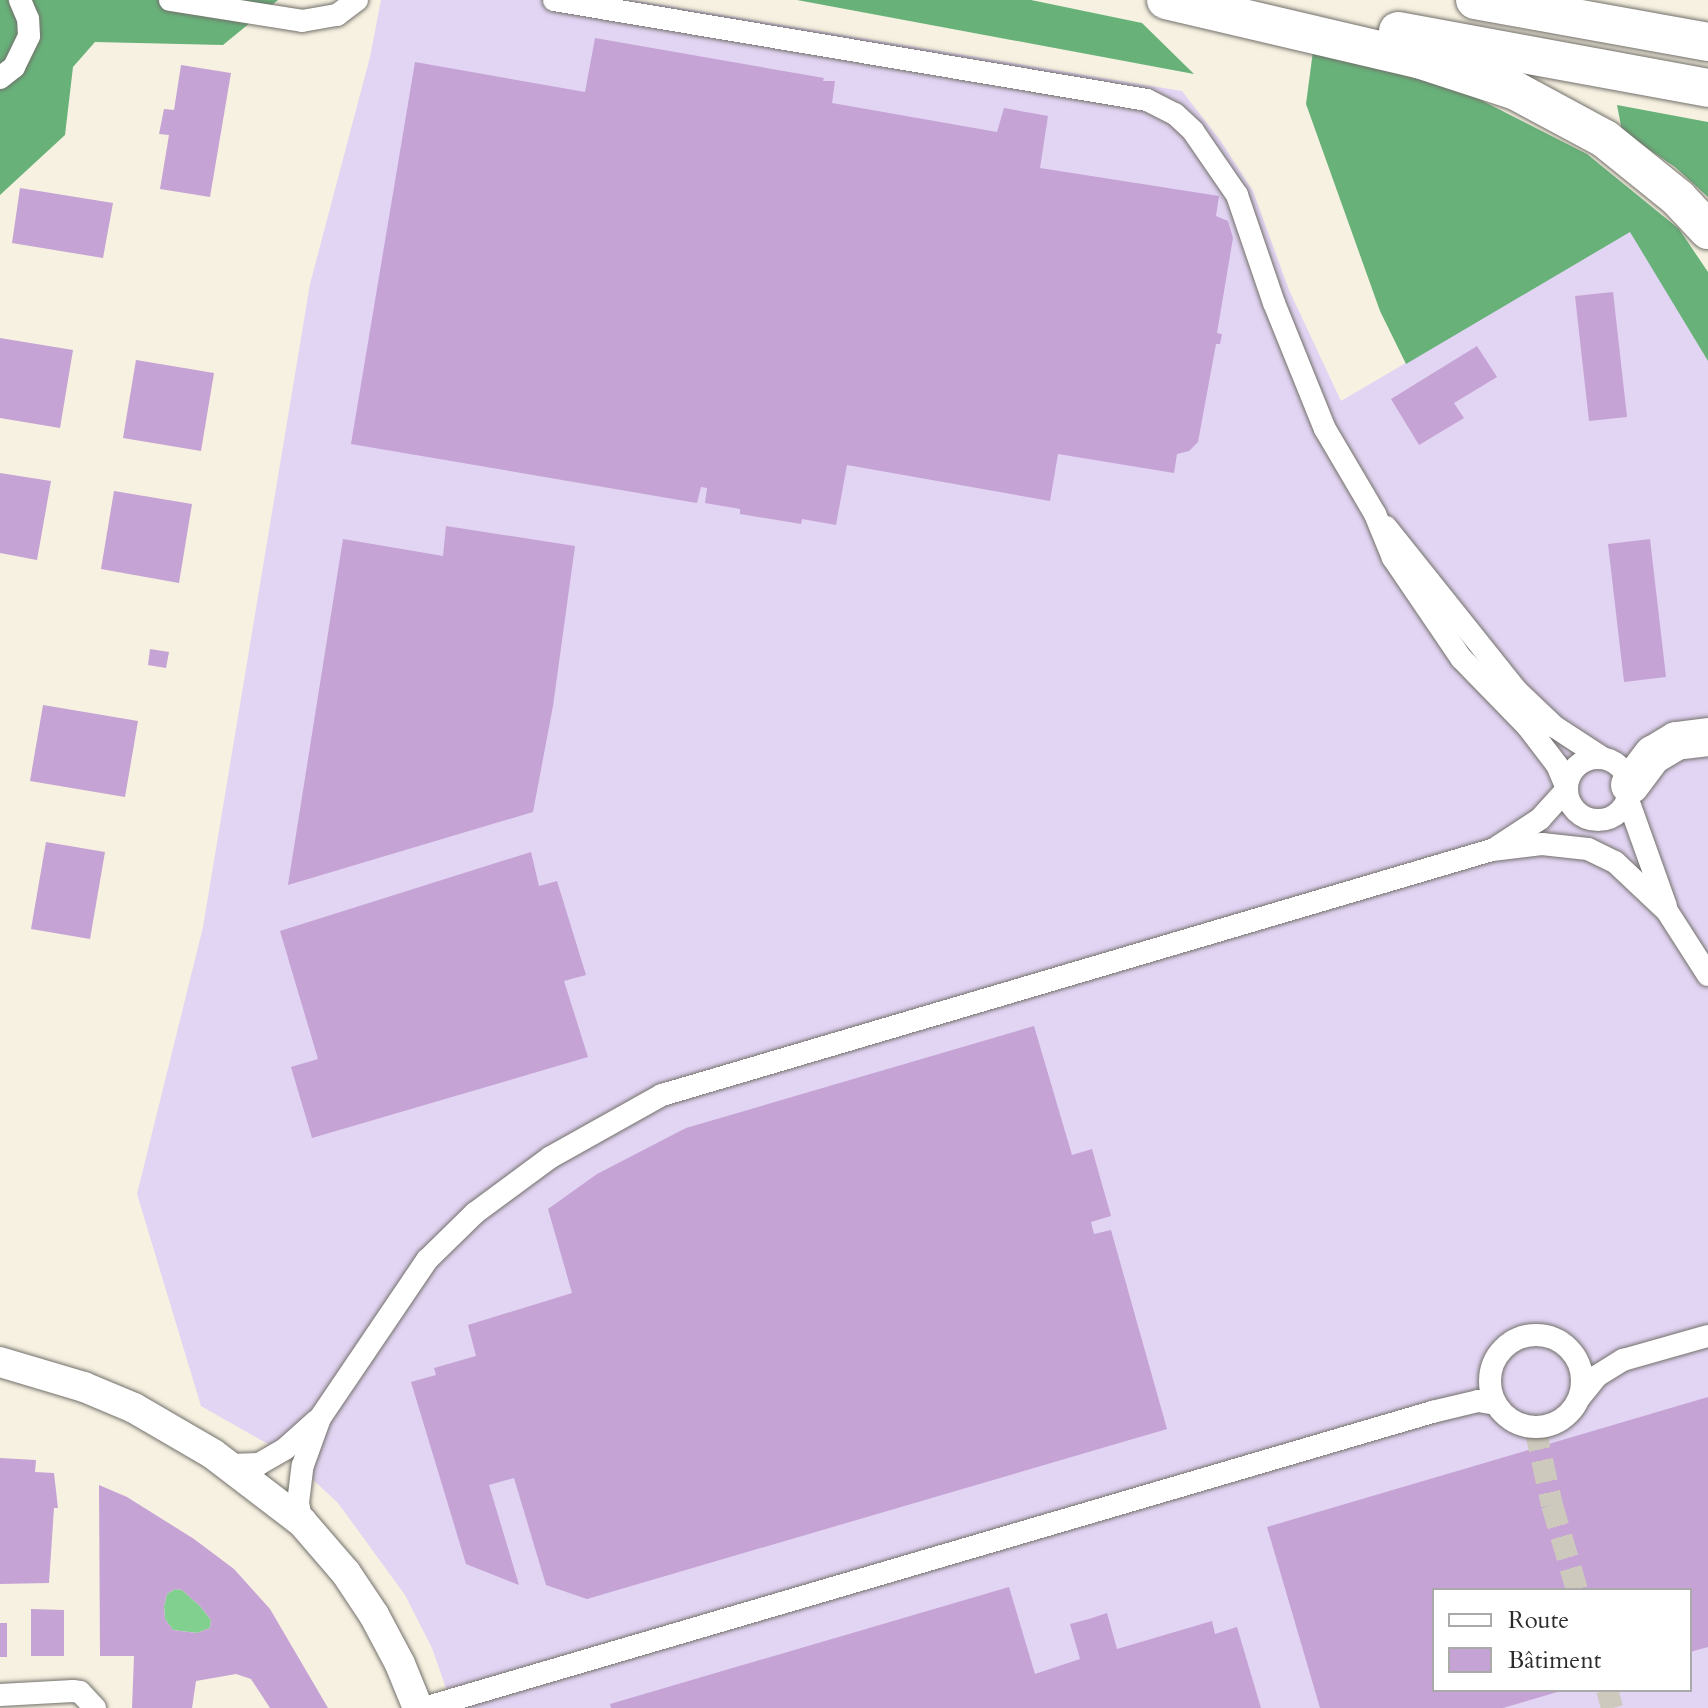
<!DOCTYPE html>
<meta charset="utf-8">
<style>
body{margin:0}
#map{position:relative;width:1708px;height:1708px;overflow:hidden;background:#f7f1e1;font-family:Cardo,serif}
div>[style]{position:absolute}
.built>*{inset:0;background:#e2d4f3}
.green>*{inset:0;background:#81d08f}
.forest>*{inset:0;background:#68b27a}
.building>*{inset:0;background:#c5a3d4}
.street-tunnel>*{height:22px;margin-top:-11px;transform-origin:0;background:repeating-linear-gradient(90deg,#cec9bd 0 22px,transparent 0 33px)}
.roads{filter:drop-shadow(0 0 2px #72706b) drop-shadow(0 0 2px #72706b)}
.street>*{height:22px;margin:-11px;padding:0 11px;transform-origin:11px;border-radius:11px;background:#fff}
.street>.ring{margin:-11px;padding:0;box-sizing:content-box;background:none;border:22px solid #fff;border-radius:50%}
.secondary>*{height:30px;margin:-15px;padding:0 15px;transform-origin:15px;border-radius:15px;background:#fff}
.highway>*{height:38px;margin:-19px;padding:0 19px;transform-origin:19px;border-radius:19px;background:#fff}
span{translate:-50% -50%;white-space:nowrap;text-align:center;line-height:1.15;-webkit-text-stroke:8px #fff;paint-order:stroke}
.legend{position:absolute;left:1432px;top:1588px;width:260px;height:104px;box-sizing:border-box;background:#fff;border:2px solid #aaa;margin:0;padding:10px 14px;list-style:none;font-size:24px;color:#2b2b2b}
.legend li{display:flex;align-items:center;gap:16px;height:40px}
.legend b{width:40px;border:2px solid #aaa}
</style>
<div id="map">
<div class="built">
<div style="clip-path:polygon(evenodd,381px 0,632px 0,1182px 91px,1220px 140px,1253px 191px,1289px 290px,1341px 401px,1631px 231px,1708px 361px,1708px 1708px,453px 1708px,432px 1648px,405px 1595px,338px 1503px,284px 1453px,201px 1406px,137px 1194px,203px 927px,310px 284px,370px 57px,381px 0,1434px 1590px,1690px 1590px,1690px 1690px,1434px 1690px,1434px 1590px)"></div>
</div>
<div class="green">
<div style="clip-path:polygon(175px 1589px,182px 1590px,200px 1606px,211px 1620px,210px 1628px,197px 1633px,173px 1630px,165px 1619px,164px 1606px,167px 1594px)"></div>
</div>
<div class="forest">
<div style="clip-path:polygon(0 0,278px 0,223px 45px,95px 42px,73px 67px,65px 135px,0 195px)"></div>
<div style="clip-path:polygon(797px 0,1031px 0,1142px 23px,1194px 74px)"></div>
<div style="clip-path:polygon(1313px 51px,1461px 90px,1587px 154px,1679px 229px,1708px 272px,1708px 361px,1630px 232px,1406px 364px,1380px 311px,1306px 104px)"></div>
<div style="clip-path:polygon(1617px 105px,1708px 122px,1708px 197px,1675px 167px,1622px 131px)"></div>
</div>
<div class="building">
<div style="clip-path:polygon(595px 38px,824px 78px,823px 81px,835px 81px,832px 103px,997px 132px,1004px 108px,1048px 116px,1040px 168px,1219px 196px,1216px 216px,1228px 221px,1233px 238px,1217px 333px,1222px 334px,1220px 344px,1216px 344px,1198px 442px,1189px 451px,1177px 454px,1174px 473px,1058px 454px,1050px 501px,847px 465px,836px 525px,802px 519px,801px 524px,740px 514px,740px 509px,705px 503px,707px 488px,701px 487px,697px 503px,351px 444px,415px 62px,585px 92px)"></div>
<div style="clip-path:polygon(181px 65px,231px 73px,210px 197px,160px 189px,169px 135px,159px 134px,164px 109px,174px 110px)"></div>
<div style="clip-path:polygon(20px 188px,113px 203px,103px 258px,12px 243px)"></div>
<div style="clip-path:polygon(1613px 292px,1627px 417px,1589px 421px,1575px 296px)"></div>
<div style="clip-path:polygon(0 338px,73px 350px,60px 428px,0 418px)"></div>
<div style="clip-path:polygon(1477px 346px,1497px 377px,1454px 403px,1464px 418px,1419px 445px,1391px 399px)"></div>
<div style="clip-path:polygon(136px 360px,214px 373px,201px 451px,123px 438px)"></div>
<div style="clip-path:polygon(0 473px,51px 481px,37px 560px,0 553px)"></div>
<div style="clip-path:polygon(114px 491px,192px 504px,179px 583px,101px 569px)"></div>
<div style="clip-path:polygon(446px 526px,575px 546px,553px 706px,533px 812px,288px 885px,343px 539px,443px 556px)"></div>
<div style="clip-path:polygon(1650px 539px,1666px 677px,1624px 682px,1608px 544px)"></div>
<div style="clip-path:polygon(150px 649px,169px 652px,166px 668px,148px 665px)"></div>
<div style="clip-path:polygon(43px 705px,138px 721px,125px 797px,30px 781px)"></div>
<div style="clip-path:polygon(46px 842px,105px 852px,90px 939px,31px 929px)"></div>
<div style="clip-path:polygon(531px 852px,539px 886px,557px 881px,586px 975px,564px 981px,588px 1057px,312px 1138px,291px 1067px,318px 1059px,280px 931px)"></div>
<div style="clip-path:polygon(1034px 1026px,1072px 1155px,1092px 1149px,1111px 1216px,1091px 1222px,1094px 1234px,1111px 1230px,1167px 1429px,587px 1599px,546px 1585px,514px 1478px,489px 1485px,519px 1585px,466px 1564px,411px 1382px,436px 1375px,434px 1368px,476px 1356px,468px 1325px,572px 1293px,548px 1209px,597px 1174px,686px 1128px)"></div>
<div style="clip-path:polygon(1708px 1397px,1708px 1647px,1690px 1652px,1690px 1590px,1434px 1590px,1434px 1690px,1561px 1691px,1503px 1708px,1320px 1708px,1267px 1527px)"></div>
<div style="clip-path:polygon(0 1458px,36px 1460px,35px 1472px,54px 1473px,58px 1508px,54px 1508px,49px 1583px,0 1584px)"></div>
<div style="clip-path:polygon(evenodd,99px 1485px,127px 1497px,194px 1539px,234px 1569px,270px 1609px,328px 1708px,270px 1708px,251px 1679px,236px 1674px,196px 1681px,192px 1708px,132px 1708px,134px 1656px,100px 1656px,99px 1485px,175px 1589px,182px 1590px,200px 1606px,211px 1620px,210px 1628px,197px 1633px,173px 1630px,165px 1619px,164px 1606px,167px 1594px,175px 1589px)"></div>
<div style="clip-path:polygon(1009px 1587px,1035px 1674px,1080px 1659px,1070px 1624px,1089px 1619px,1107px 1613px,1117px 1649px,1212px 1621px,1215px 1634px,1237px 1627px,1261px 1708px,611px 1708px,610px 1704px)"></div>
<div style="clip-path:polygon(31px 1609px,64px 1610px,64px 1656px,31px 1656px)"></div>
<div style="clip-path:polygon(0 1623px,7px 1623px,7px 1657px,0 1657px)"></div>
</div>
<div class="street-tunnel">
<div style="left:1535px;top:1428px;width:79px;rotate:77.6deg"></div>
<div style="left:1552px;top:1505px;width:89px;rotate:73.6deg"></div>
<div style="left:1607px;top:1690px;width:19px;rotate:74deg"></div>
</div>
<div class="roads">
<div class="street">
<div style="left:170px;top:0;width:134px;rotate:9deg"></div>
<div style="left:302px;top:21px;width:36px;rotate:-10deg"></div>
<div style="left:337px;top:15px;width:25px;rotate:-37deg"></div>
<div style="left:554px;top:0;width:601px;rotate:9.57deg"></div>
<div style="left:1147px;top:100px;width:31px;rotate:27deg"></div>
<div style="left:1175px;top:114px;width:25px;rotate:43deg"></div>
<div style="left:1193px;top:131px;width:78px;rotate:55.5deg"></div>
<div style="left:1237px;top:195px;width:114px;rotate:71.1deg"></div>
<div style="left:1274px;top:303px;width:136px;rotate:68deg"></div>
<div style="left:1325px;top:429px;width:99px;rotate:59.5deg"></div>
<div style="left:1375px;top:514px;width:48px;rotate:67.8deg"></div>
<div style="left:1393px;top:558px;width:121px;rotate:55.8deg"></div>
<div style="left:1461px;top:658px;width:96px;rotate:45.8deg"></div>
<div style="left:1528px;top:727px;width:48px;rotate:52.7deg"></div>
<div style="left:1557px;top:765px;width:26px;rotate:67deg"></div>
<div style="left:1567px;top:789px;width:40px;rotate:132deg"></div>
<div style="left:1540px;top:819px;width:51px;rotate:146.9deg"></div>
<div style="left:0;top:78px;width:18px;rotate:-38deg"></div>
<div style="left:14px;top:67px;width:34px;rotate:-64deg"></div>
<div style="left:29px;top:36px;width:17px;rotate:-93deg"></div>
<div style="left:28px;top:19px;width:21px;rotate:-113deg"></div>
<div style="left:1386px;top:527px;width:208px;rotate:51.4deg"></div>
<div style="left:1516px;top:690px;width:54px;rotate:43.5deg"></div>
<div style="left:1555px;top:727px;width:55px;rotate:33.1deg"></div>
<div class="ring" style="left:1567px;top:758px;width:40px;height:40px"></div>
<div style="left:1628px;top:800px;width:113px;rotate:70.3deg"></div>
<div class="ring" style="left:1490px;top:1335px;width:70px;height:70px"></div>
<div style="left:1580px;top:1397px;width:27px;rotate:-51deg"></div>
<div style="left:1597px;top:1376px;width:31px;rotate:-32deg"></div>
<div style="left:1623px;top:1360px;width:88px;rotate:-15.8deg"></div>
<div style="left:229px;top:1465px;width:30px;rotate:-2deg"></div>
<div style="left:259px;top:1464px;width:30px;rotate:-30deg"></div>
<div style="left:285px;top:1449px;width:42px;rotate:-42.1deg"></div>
<div style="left:302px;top:1522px;width:19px;rotate:-102deg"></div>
<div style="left:298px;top:1503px;width:38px;rotate:-83deg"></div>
<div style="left:303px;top:1465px;width:50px;rotate:-70.1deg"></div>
<div style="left:320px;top:1418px;width:191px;rotate:-55.9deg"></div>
<div style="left:427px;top:1260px;width:67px;rotate:-44.4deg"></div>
<div style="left:475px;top:1213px;width:94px;rotate:-36.4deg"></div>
<div style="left:551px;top:1157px;width:127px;rotate:-29.2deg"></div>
<div style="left:662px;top:1095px;width:865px;rotate:-16.45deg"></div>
<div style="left:1492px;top:850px;width:50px;rotate:-6.8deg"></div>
<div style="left:1542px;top:844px;width:46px;rotate:6.2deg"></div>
<div style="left:1588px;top:849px;width:30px;rotate:26deg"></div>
<div style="left:1615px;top:862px;width:71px;rotate:43.3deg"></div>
<div style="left:1667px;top:911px;width:76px;rotate:57.4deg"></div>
<div style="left:0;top:1695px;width:73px;rotate:-3.1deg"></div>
<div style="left:73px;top:1691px;width:7px;rotate:8deg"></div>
<div style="left:80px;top:1692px;width:22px;rotate:47deg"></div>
<div style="left:424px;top:1708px;width:1051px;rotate:-16.36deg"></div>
<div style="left:1432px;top:1412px;width:47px;rotate:-13.4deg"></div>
<div style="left:1478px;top:1401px;width:18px;rotate:9deg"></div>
</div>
<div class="secondary">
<div style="left:0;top:1362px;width:88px;rotate:16.6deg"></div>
<div style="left:84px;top:1387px;width:54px;rotate:22.8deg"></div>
<div style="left:134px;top:1408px;width:91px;rotate:30.2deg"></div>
<div style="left:213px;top:1454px;width:112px;rotate:37.4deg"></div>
<div style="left:302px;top:1522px;width:67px;rotate:49.2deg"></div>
<div style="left:346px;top:1573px;width:50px;rotate:56.3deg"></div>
<div style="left:374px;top:1615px;width:55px;rotate:62deg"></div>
<div style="left:400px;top:1664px;width:48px;rotate:67.8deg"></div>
</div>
<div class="highway">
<div style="left:1166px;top:0;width:259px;rotate:13.2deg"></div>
<div style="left:1418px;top:59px;width:103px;rotate:18.1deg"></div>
<div style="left:1516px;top:91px;width:101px;rotate:28.3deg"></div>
<div style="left:1605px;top:139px;width:94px;rotate:38.9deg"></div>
<div style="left:1678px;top:198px;width:44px;rotate:46.8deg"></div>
<div style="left:1475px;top:0;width:237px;rotate:10.2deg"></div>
<div style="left:1398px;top:31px;width:315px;rotate:10.4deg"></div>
<div style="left:1630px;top:785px;width:38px;rotate:-53deg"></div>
<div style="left:1653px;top:755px;width:27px;rotate:-31deg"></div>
<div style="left:1676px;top:741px;width:32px;rotate:-7deg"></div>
</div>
</div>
<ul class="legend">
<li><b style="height:10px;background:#fff"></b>Route</li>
<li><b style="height:22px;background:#c5a3d4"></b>Bâtiment</li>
</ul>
</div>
